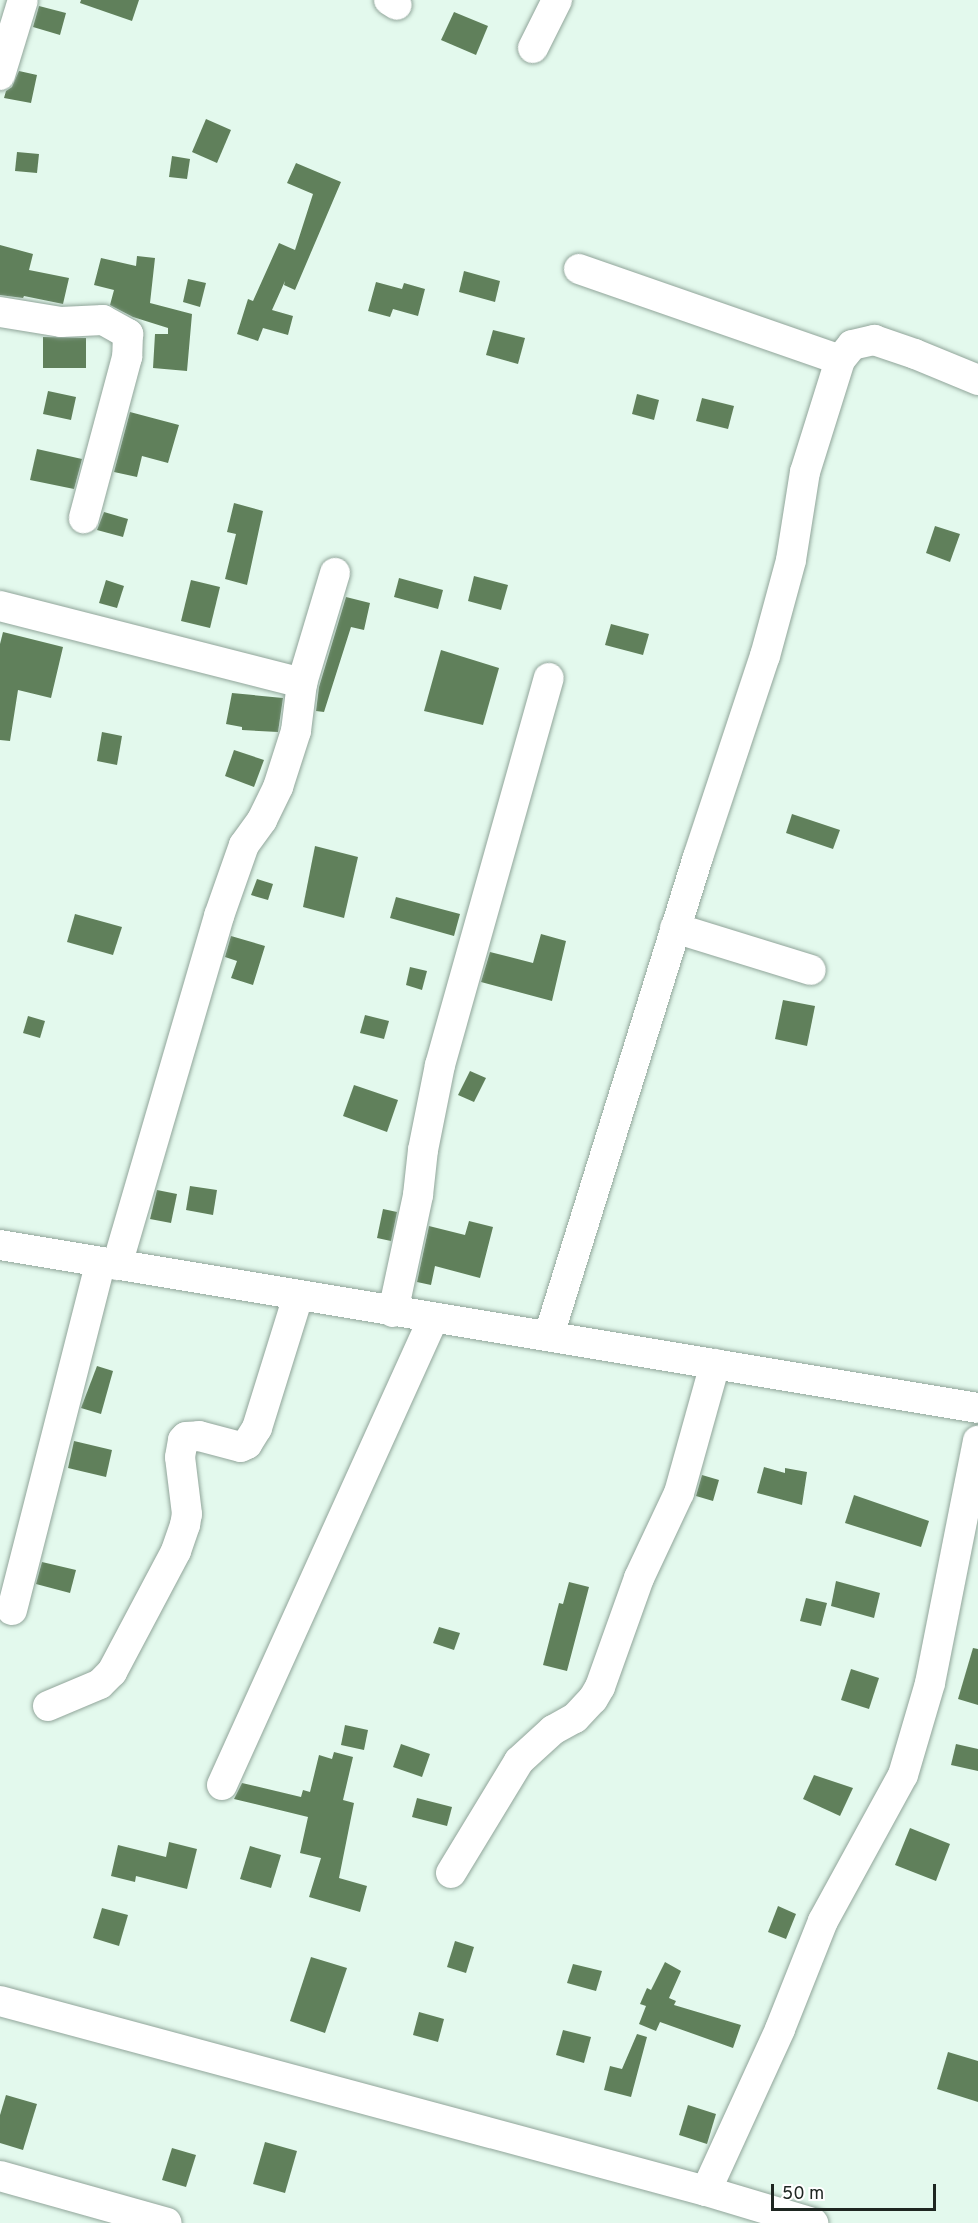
<!DOCTYPE html>
<style>
body{margin:0}
#map{position:relative;width:978px;height:2223px;overflow:hidden;background:#e3f9ed;font-family:Overpass,sans-serif}
div>[style]{position:absolute}
.building>*{inset:0;background:#60805b}
.roads{filter:drop-shadow(0 0 2px #91a59a) drop-shadow(0 0 2px #91a59a)}
.minor>*{height:30px;margin:-15px;padding:0 15px;transform-origin:15px;border-radius:15px;background:#fff}
span{translate:-50% -50%;white-space:nowrap;text-align:center;line-height:1.15;-webkit-text-stroke:5px #fff;paint-order:stroke}
.scale{position:absolute;left:771px;top:2184px;width:165px;height:27px;box-sizing:border-box;border:3px solid #1e2621;border-top:0;padding-left:8px;font-size:18px;line-height:21px;white-space:nowrap;color:#1e2621;-webkit-text-stroke:4px #fff;paint-order:stroke}
</style>
<div id="map">
<div class="building">
<div style="clip-path:polygon(81px 0,139px 0,132px 21px,80px 3px)"></div>
<div style="clip-path:polygon(39px 6px,66px 13px,60px 35px,33px 27px)"></div>
<div style="clip-path:polygon(454px 12px,488px 26px,476px 55px,441px 40px)"></div>
<div style="clip-path:polygon(19px 71px,37px 75px,31px 103px,4px 98px,6px 91px,12px 87px)"></div>
<div style="clip-path:polygon(206px 119px,231px 130px,217px 163px,192px 152px)"></div>
<div style="clip-path:polygon(17px 152px,39px 154px,37px 173px,15px 171px)"></div>
<div style="clip-path:polygon(172px 156px,190px 159px,187px 179px,169px 177px)"></div>
<div style="clip-path:polygon(296px 163px,341px 182px,295px 290px,284px 285px,285px 281px,272px 310px,293px 316px,288px 335px,263px 328px,258px 341px,237px 334px,248px 299px,253px 301px,279px 243px,295px 250px,313px 194px,287px 183px)"></div>
<div style="clip-path:polygon(0 245px,33px 254px,29px 270px,69px 278px,63px 304px,24px 296px,23px 298px,0 295px)"></div>
<div style="clip-path:polygon(137px 256px,155px 258px,150px 303px,192px 314px,187px 371px,153px 368px,155px 334px,168px 334px,168px 328px,133px 317px,110px 305px,114px 290px,94px 285px,101px 258px,136px 266px)"></div>
<div style="clip-path:polygon(464px 271px,500px 281px,495px 302px,459px 292px)"></div>
<div style="clip-path:polygon(188px 279px,206px 283px,200px 307px,183px 302px)"></div>
<div style="clip-path:polygon(376px 282px,402px 289px,404px 283px,425px 289px,418px 316px,393px 309px,390px 317px,368px 311px)"></div>
<div style="clip-path:polygon(493px 330px,525px 338px,518px 364px,486px 355px)"></div>
<div style="clip-path:polygon(43px 337px,86px 338px,86px 368px,43px 368px)"></div>
<div style="clip-path:polygon(48px 391px,76px 397px,71px 420px,43px 414px)"></div>
<div style="clip-path:polygon(637px 394px,659px 400px,654px 420px,632px 414px)"></div>
<div style="clip-path:polygon(702px 398px,734px 406px,728px 429px,696px 421px)"></div>
<div style="clip-path:polygon(130px 412px,179px 425px,168px 463px,142px 456px,137px 477px,114px 472px)"></div>
<div style="clip-path:polygon(37px 449px,82px 459px,74px 489px,30px 480px)"></div>
<div style="clip-path:polygon(234px 503px,263px 511px,247px 585px,225px 579px,236px 534px,227px 532px)"></div>
<div style="clip-path:polygon(104px 512px,128px 519px,123px 537px,97px 530px)"></div>
<div style="clip-path:polygon(935px 526px,960px 534px,950px 562px,926px 553px)"></div>
<div style="clip-path:polygon(474px 576px,508px 585px,501px 610px,468px 601px)"></div>
<div style="clip-path:polygon(399px 578px,443px 590px,438px 609px,394px 597px)"></div>
<div style="clip-path:polygon(106px 580px,124px 586px,117px 608px,99px 603px)"></div>
<div style="clip-path:polygon(191px 580px,220px 587px,210px 628px,181px 621px)"></div>
<div style="clip-path:polygon(346px 597px,370px 603px,364px 630px,351px 627px,324px 712px,316px 711px,319px 687px)"></div>
<div style="clip-path:polygon(611px 624px,649px 634px,643px 655px,605px 645px)"></div>
<div style="clip-path:polygon(3px 632px,63px 647px,51px 698px,18px 690px,10px 741px,0 740px,0 644px)"></div>
<div style="clip-path:polygon(441px 650px,499px 668px,483px 725px,424px 711px)"></div>
<div style="clip-path:polygon(232px 693px,283px 698px,278px 732px,242px 730px,242px 727px,226px 724px)"></div>
<div style="clip-path:polygon(102px 732px,122px 736px,117px 765px,97px 761px)"></div>
<div style="clip-path:polygon(234px 750px,264px 760px,254px 787px,225px 776px)"></div>
<div style="clip-path:polygon(792px 814px,840px 830px,833px 849px,786px 833px)"></div>
<div style="clip-path:polygon(315px 846px,358px 857px,344px 918px,303px 907px)"></div>
<div style="clip-path:polygon(257px 879px,273px 884px,268px 900px,251px 895px)"></div>
<div style="clip-path:polygon(396px 897px,460px 914px,454px 936px,390px 918px)"></div>
<div style="clip-path:polygon(75px 914px,122px 927px,113px 955px,67px 942px)"></div>
<div style="clip-path:polygon(541px 934px,566px 941px,552px 1001px,481px 982px,490px 952px,533px 963px)"></div>
<div style="clip-path:polygon(231px 936px,265px 946px,253px 985px,231px 978px,237px 961px,225px 957px)"></div>
<div style="clip-path:polygon(410px 967px,427px 971px,422px 990px,406px 985px)"></div>
<div style="clip-path:polygon(783px 1000px,815px 1006px,807px 1046px,775px 1039px)"></div>
<div style="clip-path:polygon(365px 1015px,389px 1021px,384px 1039px,360px 1033px)"></div>
<div style="clip-path:polygon(28px 1016px,45px 1021px,40px 1038px,23px 1033px)"></div>
<div style="clip-path:polygon(470px 1071px,486px 1078px,474px 1102px,458px 1095px)"></div>
<div style="clip-path:polygon(354px 1085px,398px 1100px,387px 1132px,343px 1116px)"></div>
<div style="clip-path:polygon(190px 1186px,217px 1190px,213px 1215px,186px 1210px)"></div>
<div style="clip-path:polygon(157px 1190px,177px 1194px,171px 1223px,150px 1219px)"></div>
<div style="clip-path:polygon(383px 1209px,397px 1212px,391px 1241px,377px 1238px)"></div>
<div style="clip-path:polygon(469px 1221px,493px 1227px,480px 1278px,435px 1266px,431px 1285px,417px 1282px,429px 1226px,465px 1235px)"></div>
<div style="clip-path:polygon(97px 1366px,113px 1371px,101px 1414px,81px 1408px)"></div>
<div style="clip-path:polygon(74px 1441px,112px 1450px,106px 1477px,68px 1468px)"></div>
<div style="clip-path:polygon(764px 1467px,785px 1473px,785px 1468px,807px 1472px,802px 1505px,757px 1493px)"></div>
<div style="clip-path:polygon(702px 1475px,719px 1480px,713px 1501px,696px 1496px)"></div>
<div style="clip-path:polygon(854px 1495px,929px 1521px,921px 1547px,845px 1523px)"></div>
<div style="clip-path:polygon(42px 1562px,76px 1570px,70px 1593px,36px 1584px)"></div>
<div style="clip-path:polygon(836px 1581px,880px 1593px,874px 1618px,831px 1606px)"></div>
<div style="clip-path:polygon(569px 1582px,589px 1587px,567px 1671px,543px 1665px,559px 1603px,563px 1604px)"></div>
<div style="clip-path:polygon(806px 1598px,827px 1603px,821px 1626px,800px 1621px)"></div>
<div style="clip-path:polygon(439px 1627px,460px 1633px,454px 1650px,433px 1643px)"></div>
<div style="clip-path:polygon(973px 1648px,978px 1649px,978px 1705px,958px 1699px)"></div>
<div style="clip-path:polygon(851px 1669px,879px 1678px,869px 1709px,841px 1700px)"></div>
<div style="clip-path:polygon(345px 1725px,368px 1730px,364px 1750px,341px 1745px)"></div>
<div style="clip-path:polygon(401px 1744px,430px 1754px,422px 1777px,393px 1767px)"></div>
<div style="clip-path:polygon(956px 1744px,978px 1749px,978px 1771px,951px 1765px)"></div>
<div style="clip-path:polygon(334px 1752px,353px 1757px,343px 1800px,354px 1803px,339px 1878px,367px 1886px,360px 1912px,309px 1897px,321px 1858px,300px 1853px,308px 1817px,234px 1799px,242px 1783px,301px 1797px,303px 1790px,310px 1792px,319px 1755px,332px 1759px)"></div>
<div style="clip-path:polygon(814px 1775px,853px 1788px,840px 1816px,803px 1799px)"></div>
<div style="clip-path:polygon(417px 1798px,452px 1807px,447px 1826px,412px 1817px)"></div>
<div style="clip-path:polygon(910px 1828px,950px 1844px,936px 1881px,895px 1865px)"></div>
<div style="clip-path:polygon(169px 1842px,197px 1849px,187px 1889px,136px 1876px,135px 1882px,111px 1876px,118px 1845px,166px 1857px)"></div>
<div style="clip-path:polygon(250px 1846px,281px 1855px,271px 1888px,240px 1879px)"></div>
<div style="clip-path:polygon(778px 1906px,796px 1914px,786px 1939px,768px 1932px)"></div>
<div style="clip-path:polygon(102px 1908px,128px 1915px,119px 1946px,93px 1938px)"></div>
<div style="clip-path:polygon(455px 1941px,474px 1947px,466px 1973px,447px 1967px)"></div>
<div style="clip-path:polygon(311px 1957px,347px 1968px,325px 2033px,290px 2021px)"></div>
<div style="clip-path:polygon(665px 1962px,681px 1971px,669px 1998px,676px 2001px,674px 2005px,741px 2025px,733px 2048px,660px 2022px,656px 2031px,639px 2024px,646px 2006px,640px 2004px,647px 1988px,651px 1990px)"></div>
<div style="clip-path:polygon(573px 1964px,602px 1971px,596px 1991px,567px 1983px)"></div>
<div style="clip-path:polygon(419px 2012px,444px 2019px,438px 2042px,413px 2035px)"></div>
<div style="clip-path:polygon(563px 2030px,591px 2037px,584px 2063px,556px 2055px)"></div>
<div style="clip-path:polygon(637px 2034px,647px 2037px,631px 2097px,604px 2090px,610px 2066px,622px 2069px)"></div>
<div style="clip-path:polygon(948px 2052px,978px 2061px,978px 2102px,937px 2089px)"></div>
<div style="clip-path:polygon(6px 2095px,37px 2104px,23px 2150px,0 2143px,0 2115px)"></div>
<div style="clip-path:polygon(688px 2105px,716px 2114px,707px 2144px,679px 2135px)"></div>
<div style="clip-path:polygon(265px 2142px,297px 2151px,285px 2193px,253px 2184px)"></div>
<div style="clip-path:polygon(172px 2148px,196px 2155px,186px 2187px,162px 2180px)"></div>
</div>
<div class="roads">
<div class="minor">
<div style="left:389px;top:0;width:9px;rotate:32deg"></div>
<div style="left:533px;top:48px;width:54px;rotate:-63.4deg"></div>
<div style="left:0;top:75px;width:78px;rotate:-73deg"></div>
<div style="left:579px;top:269px;width:276px;rotate:19.2deg"></div>
<div style="left:0;top:312px;width:62px;rotate:9.3deg"></div>
<div style="left:61px;top:322px;width:42px;rotate:-2.7deg"></div>
<div style="left:103px;top:320px;width:29px;rotate:29deg"></div>
<div style="left:128px;top:334px;width:23px;rotate:92deg"></div>
<div style="left:127px;top:357px;width:167px;rotate:105deg"></div>
<div style="left:0;top:606px;width:312px;rotate:14.3deg"></div>
<div style="left:675px;top:928px;width:142px;rotate:17.2deg"></div>
<div style="left:0;top:1245px;width:991px;rotate:9.46deg"></div>
<div style="left:117px;top:1265px;width:364px;rotate:-73.7deg"></div>
<div style="left:219px;top:916px;width:75px;rotate:-70.6deg"></div>
<div style="left:244px;top:845px;width:31px;rotate:-54deg"></div>
<div style="left:262px;top:820px;width:37px;rotate:-64deg"></div>
<div style="left:278px;top:787px;width:59px;rotate:-72.2deg"></div>
<div style="left:296px;top:731px;width:48px;rotate:-82.9deg"></div>
<div style="left:302px;top:683px;width:115px;rotate:-73.3deg"></div>
<div style="left:393px;top:1312px;width:120px;rotate:-77.9deg"></div>
<div style="left:418px;top:1195px;width:45px;rotate:-83.7deg"></div>
<div style="left:423px;top:1150px;width:87px;rotate:-78.7deg"></div>
<div style="left:440px;top:1065px;width:402px;rotate:-74.3deg"></div>
<div style="left:549px;top:1335px;width:501px;rotate:-72.69deg"></div>
<div style="left:698px;top:857px;width:212px;rotate:-71.6deg"></div>
<div style="left:765px;top:656px;width:99px;rotate:-74.8deg"></div>
<div style="left:791px;top:560px;width:89px;rotate:-81deg"></div>
<div style="left:805px;top:472px;width:117px;rotate:-72.6deg"></div>
<div style="left:840px;top:360px;width:19px;rotate:-51deg"></div>
<div style="left:852px;top:345px;width:23px;rotate:-13deg"></div>
<div style="left:874px;top:340px;width:43px;rotate:18.9deg"></div>
<div style="left:915px;top:354px;width:68px;rotate:22.4deg"></div>
<div style="left:12px;top:1610px;width:359px;rotate:-75.7deg"></div>
<div style="left:48px;top:1706px;width:56px;rotate:-22.9deg"></div>
<div style="left:100px;top:1684px;width:17px;rotate:-45deg"></div>
<div style="left:112px;top:1672px;width:137px;rotate:-62.1deg"></div>
<div style="left:176px;top:1551px;width:28px;rotate:-71deg"></div>
<div style="left:185px;top:1525px;width:11px;rotate:-80deg"></div>
<div style="left:187px;top:1514px;width:57px;rotate:-97deg"></div>
<div style="left:180px;top:1457px;width:17px;rotate:-80deg"></div>
<div style="left:183px;top:1440px;width:4px;rotate:-45deg"></div>
<div style="left:186px;top:1437px;width:13px;rotate:-4deg"></div>
<div style="left:199px;top:1436px;width:43px;rotate:14.7deg"></div>
<div style="left:241px;top:1447px;width:7px;rotate:-27deg"></div>
<div style="left:247px;top:1444px;width:19px;rotate:-58deg"></div>
<div style="left:257px;top:1428px;width:138px;rotate:-72.7deg"></div>
<div style="left:222px;top:1785px;width:512px;rotate:-65.64deg"></div>
<div style="left:451px;top:1873px;width:131px;rotate:-58.7deg"></div>
<div style="left:519px;top:1761px;width:46px;rotate:-42.4deg"></div>
<div style="left:553px;top:1730px;width:25px;rotate:-29deg"></div>
<div style="left:575px;top:1718px;width:26px;rotate:-47deg"></div>
<div style="left:593px;top:1699px;width:14px;rotate:-60deg"></div>
<div style="left:600px;top:1687px;width:116px;rotate:-70.3deg"></div>
<div style="left:639px;top:1578px;width:94px;rotate:-64.8deg"></div>
<div style="left:679px;top:1493px;width:134px;rotate:-74.4deg"></div>
<div style="left:0;top:2001px;width:731px;rotate:15.06deg"></div>
<div style="left:706px;top:2191px;width:112px;rotate:16.7deg"></div>
<div style="left:0;top:2176px;width:173px;rotate:15.7deg"></div>
<div style="left:706px;top:2191px;width:178px;rotate:-65.4deg"></div>
<div style="left:780px;top:2029px;width:116px;rotate:-68.3deg"></div>
<div style="left:823px;top:1921px;width:166px;rotate:-61.3deg"></div>
<div style="left:903px;top:1775px;width:96px;rotate:-73.6deg"></div>
<div style="left:930px;top:1683px;width:247px;rotate:-78.8deg"></div>
</div>
</div>
<div class="scale">50 m</div>
</div>
